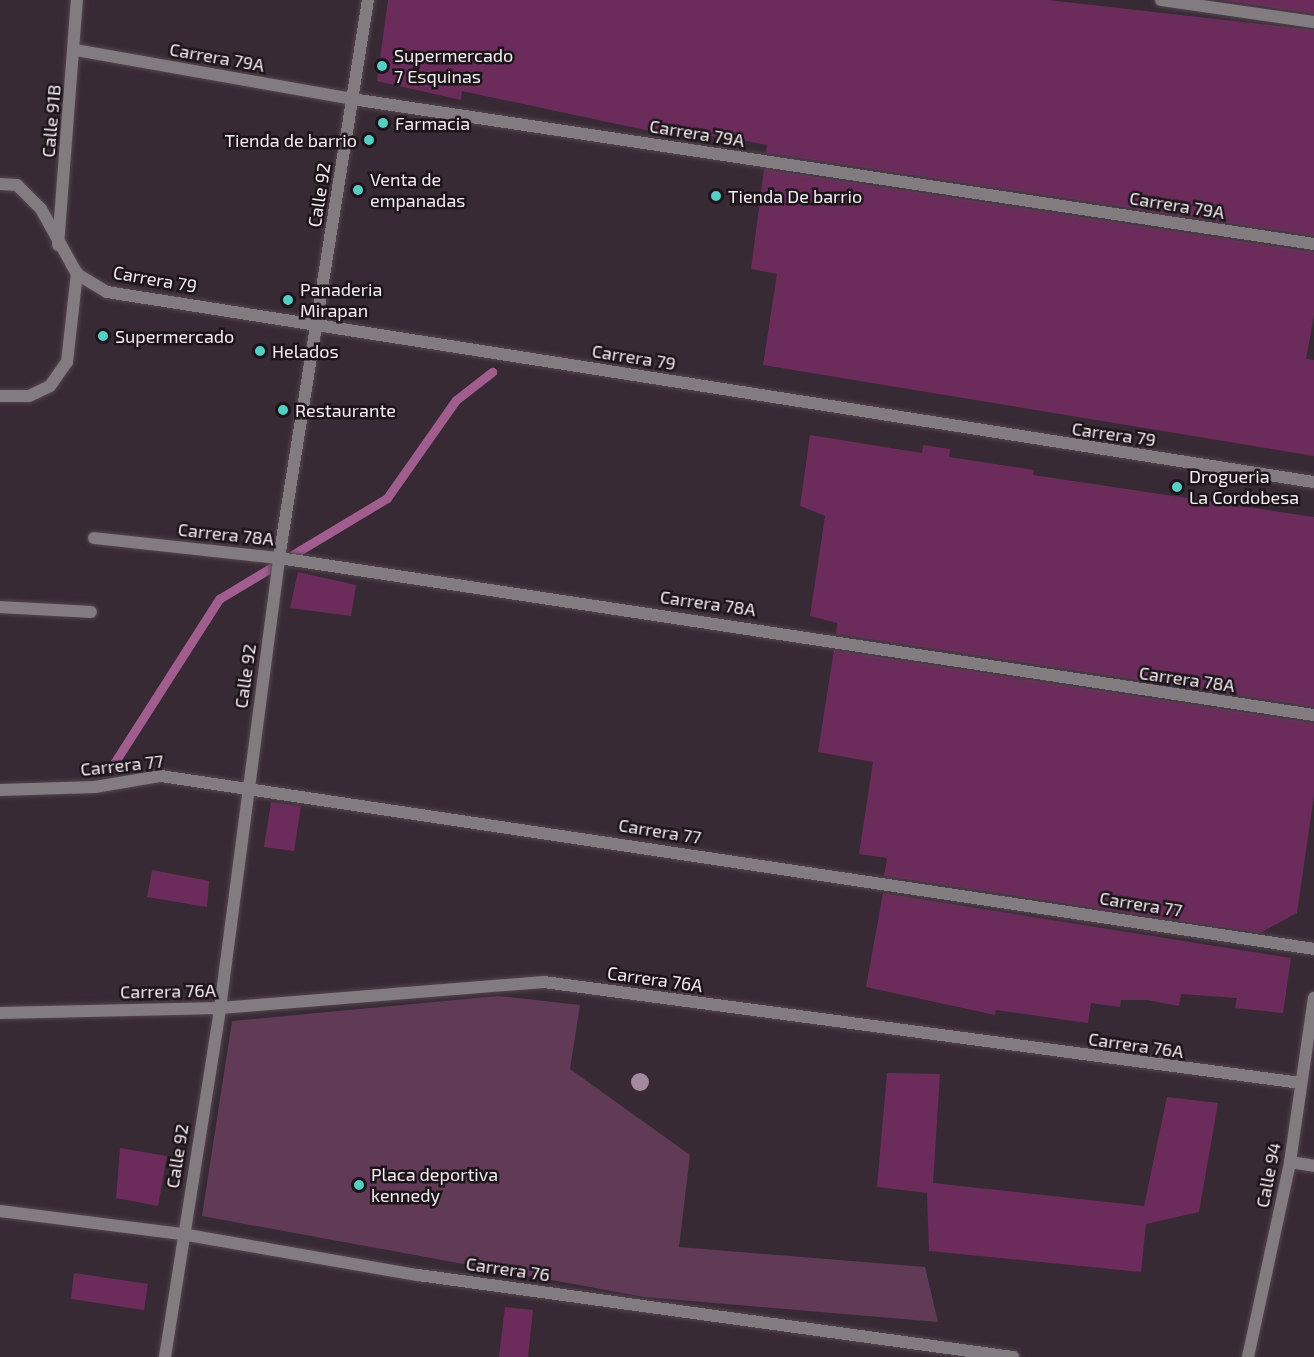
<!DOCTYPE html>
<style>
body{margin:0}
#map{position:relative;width:1314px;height:1357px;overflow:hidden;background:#382a34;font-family:"Exo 2",sans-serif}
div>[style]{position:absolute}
.green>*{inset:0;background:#613b56}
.stream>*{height:9px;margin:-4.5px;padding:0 4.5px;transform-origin:4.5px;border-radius:4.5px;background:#a15d8d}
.building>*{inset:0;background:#6b2c5b}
.roads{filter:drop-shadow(0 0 2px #53454f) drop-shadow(0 0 2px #53454f)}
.minor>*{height:12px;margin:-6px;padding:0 6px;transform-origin:6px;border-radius:6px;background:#827b80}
.tertiary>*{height:12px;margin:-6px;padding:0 6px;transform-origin:6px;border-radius:6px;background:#827b80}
.trees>*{width:18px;height:18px;margin:-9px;border-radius:50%;background:#a5899c}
.dots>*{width:16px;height:16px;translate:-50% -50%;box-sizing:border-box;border:3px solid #1b1519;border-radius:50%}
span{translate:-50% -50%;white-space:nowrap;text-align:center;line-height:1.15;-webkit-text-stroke:5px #1b1519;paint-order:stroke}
.poi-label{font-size:18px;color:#f7edf3}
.left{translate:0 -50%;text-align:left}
.right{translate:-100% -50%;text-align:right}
.street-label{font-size:18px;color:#f7edf3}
</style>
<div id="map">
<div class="green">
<div style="clip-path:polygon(498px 996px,580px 1005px,570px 1069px,690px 1155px,679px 1247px,925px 1267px,938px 1322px,644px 1297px,202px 1216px,232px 1021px)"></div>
</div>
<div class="stream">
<div style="left:111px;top:768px;width:201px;rotate:-57.4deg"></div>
<div style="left:219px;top:599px;width:196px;rotate:-31deg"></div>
<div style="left:387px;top:498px;width:120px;rotate:-54.9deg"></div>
<div style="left:456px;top:400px;width:46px;rotate:-37.9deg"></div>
</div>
<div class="building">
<div style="clip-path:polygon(388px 0,1048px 0,1314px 30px,1314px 236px,766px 153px,767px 145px,727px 137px,664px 134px,462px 91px,461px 100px,377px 81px)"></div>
<div style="clip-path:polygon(1219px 0,1314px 0,1314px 14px)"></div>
<div style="clip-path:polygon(764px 169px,1314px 252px,1314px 315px,1306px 359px,1314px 360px,1314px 456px,763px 365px,777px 274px,751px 269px)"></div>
<div style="clip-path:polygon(810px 435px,922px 453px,923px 445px,950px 449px,949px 457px,1034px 470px,1033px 475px,1314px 517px,1314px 707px,836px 634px,837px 623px,810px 616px,825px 516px,800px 506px)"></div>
<div style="clip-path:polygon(298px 572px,356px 585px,351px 616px,290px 608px)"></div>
<div style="clip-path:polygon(834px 650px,1314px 723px,1314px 795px,1297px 913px,1260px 933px,884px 876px,887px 858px,859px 854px,873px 762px,818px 752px)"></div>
<div style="clip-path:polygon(271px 802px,301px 806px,294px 851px,264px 847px)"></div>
<div style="clip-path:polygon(152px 870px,209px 881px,207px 907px,147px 897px)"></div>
<div style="clip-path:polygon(883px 893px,1291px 958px,1283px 1013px,1235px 1008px,1237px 998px,1181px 994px,1179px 1006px,1147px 1000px,1121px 1000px,1120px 1007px,1091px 1003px,1088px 1023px,996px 1010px,995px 1015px,866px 987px)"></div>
<div style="clip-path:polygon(887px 1073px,940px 1074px,933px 1183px,1144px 1206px,1167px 1097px,1218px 1103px,1199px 1212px,1146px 1224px,1141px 1272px,929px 1251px,927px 1193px,877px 1187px)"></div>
<div style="clip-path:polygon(120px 1148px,167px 1156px,158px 1206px,116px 1198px)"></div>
<div style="clip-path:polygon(74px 1273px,148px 1284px,144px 1310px,71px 1299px)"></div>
<div style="clip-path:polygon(505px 1307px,533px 1310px,528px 1357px,499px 1357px)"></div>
</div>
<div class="roads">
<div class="minor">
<div style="left:1161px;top:0;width:155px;rotate:8.2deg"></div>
<div style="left:75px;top:50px;width:281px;rotate:10deg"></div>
<div style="left:352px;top:99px;width:973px;rotate:8.57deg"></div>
<div style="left:58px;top:245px;width:246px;rotate:-85.6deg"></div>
<div style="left:0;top:396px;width:29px"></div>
<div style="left:29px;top:396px;width:23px;rotate:-25deg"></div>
<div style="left:50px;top:386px;width:29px;rotate:-55deg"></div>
<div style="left:67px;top:362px;width:90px;rotate:-83.6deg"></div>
<div style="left:94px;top:538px;width:186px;rotate:6.2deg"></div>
<div style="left:279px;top:558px;width:1047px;rotate:8.63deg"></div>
<div style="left:0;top:607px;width:91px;rotate:3.1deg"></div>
<div style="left:0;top:790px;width:95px;rotate:-1.8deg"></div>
<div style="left:95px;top:787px;width:67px;rotate:-9.5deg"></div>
<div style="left:161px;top:776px;width:1166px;rotate:8.53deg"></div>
<div style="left:0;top:1013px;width:220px;rotate:-1.3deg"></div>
<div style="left:220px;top:1008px;width:325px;rotate:-4.6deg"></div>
<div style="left:544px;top:982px;width:764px;rotate:7.6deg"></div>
<div style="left:1290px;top:1162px;width:24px;rotate:9deg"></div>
<div style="left:0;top:1211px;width:183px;rotate:7.2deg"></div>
</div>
<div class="tertiary">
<div style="left:0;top:184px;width:17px;rotate:3deg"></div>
<div style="left:17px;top:185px;width:34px;rotate:45deg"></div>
<div style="left:41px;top:209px;width:74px;rotate:61deg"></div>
<div style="left:77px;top:274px;width:35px;rotate:31deg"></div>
<div style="left:107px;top:292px;width:1222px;rotate:8.95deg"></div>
<div style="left:182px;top:1234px;width:240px;rotate:9.9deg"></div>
<div style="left:418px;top:1275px;width:601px;rotate:7.85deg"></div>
<div style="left:165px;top:1357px;width:353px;rotate:-81deg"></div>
<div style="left:220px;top:1008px;width:454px;rotate:-82.5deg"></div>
<div style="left:279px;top:558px;width:565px;rotate:-80.94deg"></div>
<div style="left:1248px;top:1357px;width:199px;rotate:-77.8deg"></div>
<div style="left:1290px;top:1162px;width:166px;rotate:-81.7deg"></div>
</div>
</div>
<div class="trees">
<div style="left:640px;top:1082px"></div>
</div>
<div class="dots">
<div style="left:382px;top:66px;background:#55cec5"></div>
<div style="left:383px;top:123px;background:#55cec5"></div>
<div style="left:369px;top:140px;background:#55cec5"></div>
<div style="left:358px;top:190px;background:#55cec5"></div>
<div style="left:716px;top:196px;background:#55cec5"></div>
<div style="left:288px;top:300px;background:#55cec5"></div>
<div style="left:103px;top:336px;background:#55cec5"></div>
<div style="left:260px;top:351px;background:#55cec5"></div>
<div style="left:283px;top:410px;background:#55cec5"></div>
<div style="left:1177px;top:487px;background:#55cec5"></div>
<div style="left:359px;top:1185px;background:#55cec5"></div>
</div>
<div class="poi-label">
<span class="left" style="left:394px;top:66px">Supermercado<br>7 Esquinas</span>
<span class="left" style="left:395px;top:123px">Farmacia</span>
<span class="right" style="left:357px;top:140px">Tienda de barrio</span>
<span class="left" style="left:370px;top:190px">Venta de<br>empanadas</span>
<span class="left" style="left:728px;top:196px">Tienda De barrio</span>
<span class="left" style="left:300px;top:300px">Panaderia<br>Mirapan</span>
<span class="left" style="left:115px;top:336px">Supermercado</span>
<span class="left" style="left:272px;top:351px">Helados</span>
<span class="left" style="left:295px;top:410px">Restaurante</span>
<span class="left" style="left:1189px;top:487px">Drogueria<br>La Cordobesa</span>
<span class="left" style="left:371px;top:1185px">Placa deportiva<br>kennedy</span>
</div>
<div class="street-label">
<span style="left:217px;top:57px;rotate:10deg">Carrera 79A</span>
<span style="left:51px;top:121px;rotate:-85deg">Calle 91B</span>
<span style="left:697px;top:133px;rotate:9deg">Carrera 79A</span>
<span style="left:319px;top:195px;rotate:-81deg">Calle 92</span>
<span style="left:1177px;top:205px;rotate:9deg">Carrera 79A</span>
<span style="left:155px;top:279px;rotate:10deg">Carrera 79</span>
<span style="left:634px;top:357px;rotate:9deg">Carrera 79</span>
<span style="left:1114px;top:434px;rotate:8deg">Carrera 79</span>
<span style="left:226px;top:534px;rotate:6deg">Carrera 78A</span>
<span style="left:708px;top:603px;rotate:8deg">Carrera 78A</span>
<span style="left:245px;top:676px;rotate:-82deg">Calle 92</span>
<span style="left:1187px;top:679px;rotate:8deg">Carrera 78A</span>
<span style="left:122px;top:765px;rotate:-6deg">Carrera 77</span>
<span style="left:660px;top:831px;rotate:9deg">Carrera 77</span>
<span style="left:1141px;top:904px;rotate:9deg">Carrera 77</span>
<span style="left:655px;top:979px;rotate:8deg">Carrera 76A</span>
<span style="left:168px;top:991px;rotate:-1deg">Carrera 76A</span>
<span style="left:1136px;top:1045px;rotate:8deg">Carrera 76A</span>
<span style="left:177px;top:1156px;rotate:-81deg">Calle 92</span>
<span style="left:1268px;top:1175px;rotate:-79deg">Calle 94</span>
<span style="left:508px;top:1269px;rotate:8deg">Carrera 76</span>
</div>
</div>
